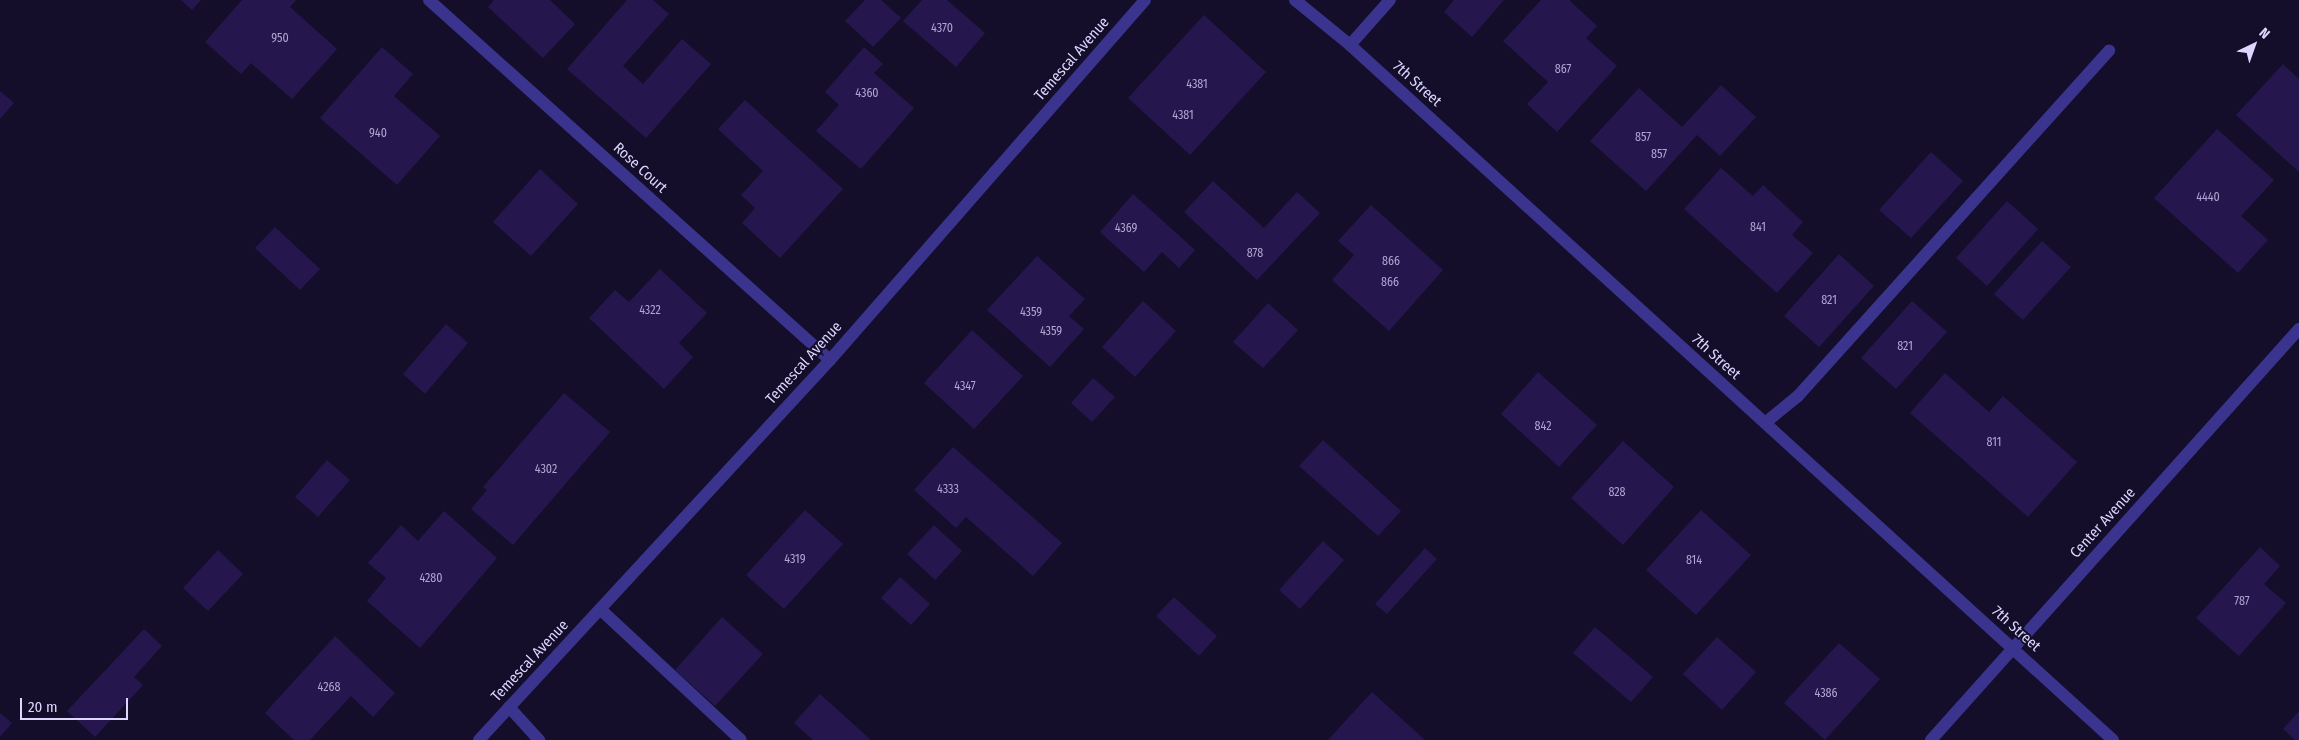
<!DOCTYPE html>
<style>
body{margin:0}
#map{position:relative;width:2299px;height:740px;overflow:hidden;background:#140e2a;font-family:"Fira Sans Condensed",sans-serif}
div>[style]{position:absolute}
.building>*{inset:0;background:#25174d}
.minor>*{height:12px;margin:-6px;padding:0 6px;transform-origin:6px;border-radius:6px;background:#3b348e}
span{translate:-50% -50%;white-space:nowrap;text-align:center;line-height:1.15;-webkit-text-stroke:4px #140e2a;paint-order:stroke}
.number-label{font-size:12px;color:#afa7d2}
.number-label span{-webkit-text-stroke-width:0}
.street-label{font-size:15px;color:#ddd7ff}
.north{position:absolute;left:2229px;top:20px;width:50px;height:50px;-webkit-text-stroke:4px #140e2a;paint-order:stroke;rotate:42deg;font-size:14px;font-weight:700;line-height:20px;text-align:center;color:#ddd7ff}
.north::after{content:'';display:block;margin:auto;width:18px;height:22px;background:#ddd7ff;clip-path:polygon(50% 0,100% 100%,50% 72%,0 100%)}
.scale{position:absolute;left:20px;top:698px;width:108px;height:22px;box-sizing:border-box;border:2px solid #ddd7ff;border-top:0;padding-left:6px;font-size:15px;line-height:18px;white-space:nowrap;color:#ddd7ff;-webkit-text-stroke:4px #140e2a;paint-order:stroke}
</style>
<div id="map">
<div class="building">
<div style="clip-path:polygon(181px 0,201px 0,192px 10px)"></div>
<div style="clip-path:polygon(242px 0,296px 0,290px 7px,337px 49px,292px 99px,251px 63px,241px 74px,205px 42px)"></div>
<div style="clip-path:polygon(494px 0,550px 0,575px 24px,543px 58px,488px 7px)"></div>
<div style="clip-path:polygon(627px 0,653px 0,669px 14px,623px 66px,643px 84px,682px 39px,711px 64px,646px 138px,567px 69px)"></div>
<div style="clip-path:polygon(865px 0,881px 0,901px 18px,873px 47px,845px 21px)"></div>
<div style="clip-path:polygon(922px 0,947px 0,985px 33px,956px 67px,903px 21px)"></div>
<div style="clip-path:polygon(1454px 0,1504px 0,1472px 37px,1444px 12px)"></div>
<div style="clip-path:polygon(1541px 0,1569px 0,1597px 26px,1586px 38px,1617px 66px,1557px 132px,1527px 104px,1548px 82px,1503px 41px)"></div>
<div style="clip-path:polygon(1204px 15px,1266px 72px,1190px 155px,1128px 98px)"></div>
<div style="clip-path:polygon(382px 47px,413px 74px,394px 96px,440px 136px,397px 185px,320px 118px)"></div>
<div style="clip-path:polygon(864px 47px,883px 64px,874px 73px,914px 108px,861px 169px,816px 131px,839px 105px,825px 92px)"></div>
<div style="clip-path:polygon(2283px 64px,2299px 79px,2299px 172px,2236px 115px)"></div>
<div style="clip-path:polygon(1721px 85px,1756px 117px,1720px 156px,1697px 135px,1646px 191px,1590px 141px,1639px 88px,1682px 127px)"></div>
<div style="clip-path:polygon(0 91px,14px 103px,0 119px)"></div>
<div style="clip-path:polygon(745px 100px,843px 189px,780px 258px,742px 223px,755px 208px,741px 195px,763px 171px,718px 129px)"></div>
<div style="clip-path:polygon(2217px 129px,2274px 180px,2241px 216px,2268px 240px,2238px 273px,2154px 198px)"></div>
<div style="clip-path:polygon(1931px 152px,1963px 181px,1911px 238px,1879px 210px)"></div>
<div style="clip-path:polygon(1721px 168px,1753px 196px,1763px 185px,1803px 222px,1792px 235px,1813px 253px,1777px 293px,1684px 209px)"></div>
<div style="clip-path:polygon(540px 169px,578px 204px,531px 256px,493px 222px)"></div>
<div style="clip-path:polygon(1213px 181px,1264px 228px,1297px 192px,1320px 213px,1257px 280px,1184px 212px)"></div>
<div style="clip-path:polygon(1133px 194px,1195px 250px,1179px 268px,1162px 252px,1144px 272px,1100px 232px)"></div>
<div style="clip-path:polygon(2007px 201px,2038px 229px,1987px 286px,1956px 258px)"></div>
<div style="clip-path:polygon(1371px 205px,1443px 270px,1389px 331px,1332px 280px,1354px 255px,1338px 241px)"></div>
<div style="clip-path:polygon(275px 227px,320px 269px,300px 290px,255px 248px)"></div>
<div style="clip-path:polygon(2042px 241px,2071px 267px,2023px 320px,1994px 294px)"></div>
<div style="clip-path:polygon(1839px 254px,1874px 286px,1819px 347px,1784px 316px)"></div>
<div style="clip-path:polygon(1037px 256px,1085px 299px,1069px 316px,1084px 329px,1050px 367px,987px 310px)"></div>
<div style="clip-path:polygon(660px 269px,707px 313px,679px 343px,693px 357px,664px 389px,589px 318px,615px 290px,629px 302px)"></div>
<div style="clip-path:polygon(1143px 301px,1176px 331px,1135px 377px,1102px 347px)"></div>
<div style="clip-path:polygon(1912px 301px,1947px 332px,1896px 389px,1861px 358px)"></div>
<div style="clip-path:polygon(1268px 303px,1298px 330px,1263px 368px,1233px 342px)"></div>
<div style="clip-path:polygon(446px 324px,468px 343px,425px 394px,403px 374px)"></div>
<div style="clip-path:polygon(972px 330px,1023px 376px,974px 429px,924px 383px)"></div>
<div style="clip-path:polygon(1538px 372px,1597px 425px,1559px 467px,1501px 414px)"></div>
<div style="clip-path:polygon(1945px 373px,1989px 412px,2003px 396px,2077px 462px,2028px 517px,1910px 413px)"></div>
<div style="clip-path:polygon(1093px 378px,1115px 397px,1092px 422px,1071px 403px)"></div>
<div style="clip-path:polygon(564px 393px,610px 432px,513px 545px,471px 509px,487px 490px,483px 487px)"></div>
<div style="clip-path:polygon(1323px 440px,1401px 511px,1378px 536px,1299px 466px)"></div>
<div style="clip-path:polygon(1623px 441px,1674px 487px,1623px 545px,1571px 498px)"></div>
<div style="clip-path:polygon(953px 447px,1062px 543px,1033px 576px,966px 517px,956px 528px,914px 490px)"></div>
<div style="clip-path:polygon(327px 460px,350px 480px,318px 517px,295px 497px)"></div>
<div style="clip-path:polygon(805px 510px,843px 544px,784px 609px,746px 575px)"></div>
<div style="clip-path:polygon(1701px 510px,1751px 555px,1696px 615px,1646px 570px)"></div>
<div style="clip-path:polygon(444px 511px,497px 558px,420px 648px,367px 601px,386px 578px,368px 563px,401px 525px,418px 541px)"></div>
<div style="clip-path:polygon(934px 525px,962px 551px,935px 580px,907px 554px)"></div>
<div style="clip-path:polygon(1323px 541px,1344px 560px,1300px 609px,1279px 590px)"></div>
<div style="clip-path:polygon(2260px 547px,2280px 566px,2264px 584px,2286px 603px,2239px 656px,2196px 618px)"></div>
<div style="clip-path:polygon(1425px 548px,1437px 559px,1387px 614px,1375px 604px)"></div>
<div style="clip-path:polygon(218px 550px,243px 574px,208px 611px,183px 588px)"></div>
<div style="clip-path:polygon(900px 577px,930px 604px,911px 625px,881px 598px)"></div>
<div style="clip-path:polygon(1174px 597px,1217px 636px,1199px 656px,1156px 616px)"></div>
<div style="clip-path:polygon(722px 617px,763px 654px,715px 706px,675px 670px)"></div>
<div style="clip-path:polygon(1595px 627px,1653px 677px,1631px 702px,1573px 653px)"></div>
<div style="clip-path:polygon(144px 629px,162px 646px,134px 677px,143px 685px,95px 737px,67px 711px)"></div>
<div style="clip-path:polygon(335px 636px,395px 693px,373px 717px,351px 696px,310px 740px,294px 740px,265px 713px)"></div>
<div style="clip-path:polygon(1717px 637px,1756px 672px,1722px 710px,1683px 674px)"></div>
<div style="clip-path:polygon(1839px 643px,1880px 679px,1825px 740px,1784px 703px)"></div>
<div style="clip-path:polygon(1372px 692px,1425px 740px,1328px 740px)"></div>
<div style="clip-path:polygon(820px 694px,871px 740px,813px 740px,794px 723px)"></div>
<div style="clip-path:polygon(2299px 711px,2299px 740px,2295px 740px,2283px 729px)"></div>
<div style="clip-path:polygon(0 713px,12px 723px,0 737px)"></div>
</div>
<div class="minor">
<div style="left:429px;top:0;width:539px;rotate:41.92deg"></div>
<div style="left:1295px;top:0;width:71px;rotate:39.3deg"></div>
<div style="left:1350px;top:45px;width:1032px;rotate:42.33deg"></div>
<div style="left:1350px;top:45px;width:60px;rotate:-48.4deg"></div>
<div style="left:1765px;top:423px;width:43px;rotate:-39.3deg"></div>
<div style="left:1798px;top:396px;width:465px;rotate:-48deg"></div>
<div style="left:600px;top:609px;width:192px;rotate:42.9deg"></div>
<div style="left:509px;top:707px;width:45px;rotate:47.7deg"></div>
<div style="left:479px;top:740px;width:517px;rotate:-47.27deg"></div>
<div style="left:830px;top:360px;width:478px;rotate:-48.8deg"></div>
<div style="left:1931px;top:740px;width:552px;rotate:-48.16deg"></div>
</div>
<div class="number-label">
<span style="left:942px;top:29px">4370</span>
<span style="left:280px;top:39px">950</span>
<span style="left:1563px;top:70px">867</span>
<span style="left:1197px;top:85px">4381</span>
<span style="left:867px;top:94px">4360</span>
<span style="left:1183px;top:116px">4381</span>
<span style="left:378px;top:134px">940</span>
<span style="left:1643px;top:138px">857</span>
<span style="left:1659px;top:155px">857</span>
<span style="left:2208px;top:198px">4440</span>
<span style="left:1758px;top:228px">841</span>
<span style="left:1126px;top:229px">4369</span>
<span style="left:1255px;top:254px">878</span>
<span style="left:1391px;top:262px">866</span>
<span style="left:1390px;top:283px">866</span>
<span style="left:1829px;top:301px">821</span>
<span style="left:650px;top:311px">4322</span>
<span style="left:1031px;top:313px">4359</span>
<span style="left:1051px;top:332px">4359</span>
<span style="left:1905px;top:347px">821</span>
<span style="left:965px;top:387px">4347</span>
<span style="left:1543px;top:427px">842</span>
<span style="left:1994px;top:443px">811</span>
<span style="left:546px;top:470px">4302</span>
<span style="left:948px;top:490px">4333</span>
<span style="left:1617px;top:493px">828</span>
<span style="left:795px;top:560px">4319</span>
<span style="left:1694px;top:561px">814</span>
<span style="left:431px;top:579px">4280</span>
<span style="left:2242px;top:602px">787</span>
<span style="left:329px;top:688px">4268</span>
<span style="left:1826px;top:694px">4386</span>
</div>
<div class="street-label">
<span style="left:1072px;top:59px;rotate:-49deg">Temescal Avenue</span>
<span style="left:1417px;top:84px;rotate:42deg">7th Street</span>
<span style="left:640px;top:168px;rotate:42deg">Rose Court</span>
<span style="left:1716px;top:357px;rotate:42deg">7th Street</span>
<span style="left:804px;top:363px;rotate:-48deg">Temescal Avenue</span>
<span style="left:2103px;top:523px;rotate:-48deg">Center Avenue</span>
<span style="left:2016px;top:629px;rotate:42deg">7th Street</span>
<span style="left:530px;top:661px;rotate:-47deg">Temescal Avenue</span>
</div>
<div class="north">N</div>
<div class="scale">20 m</div>
</div>
